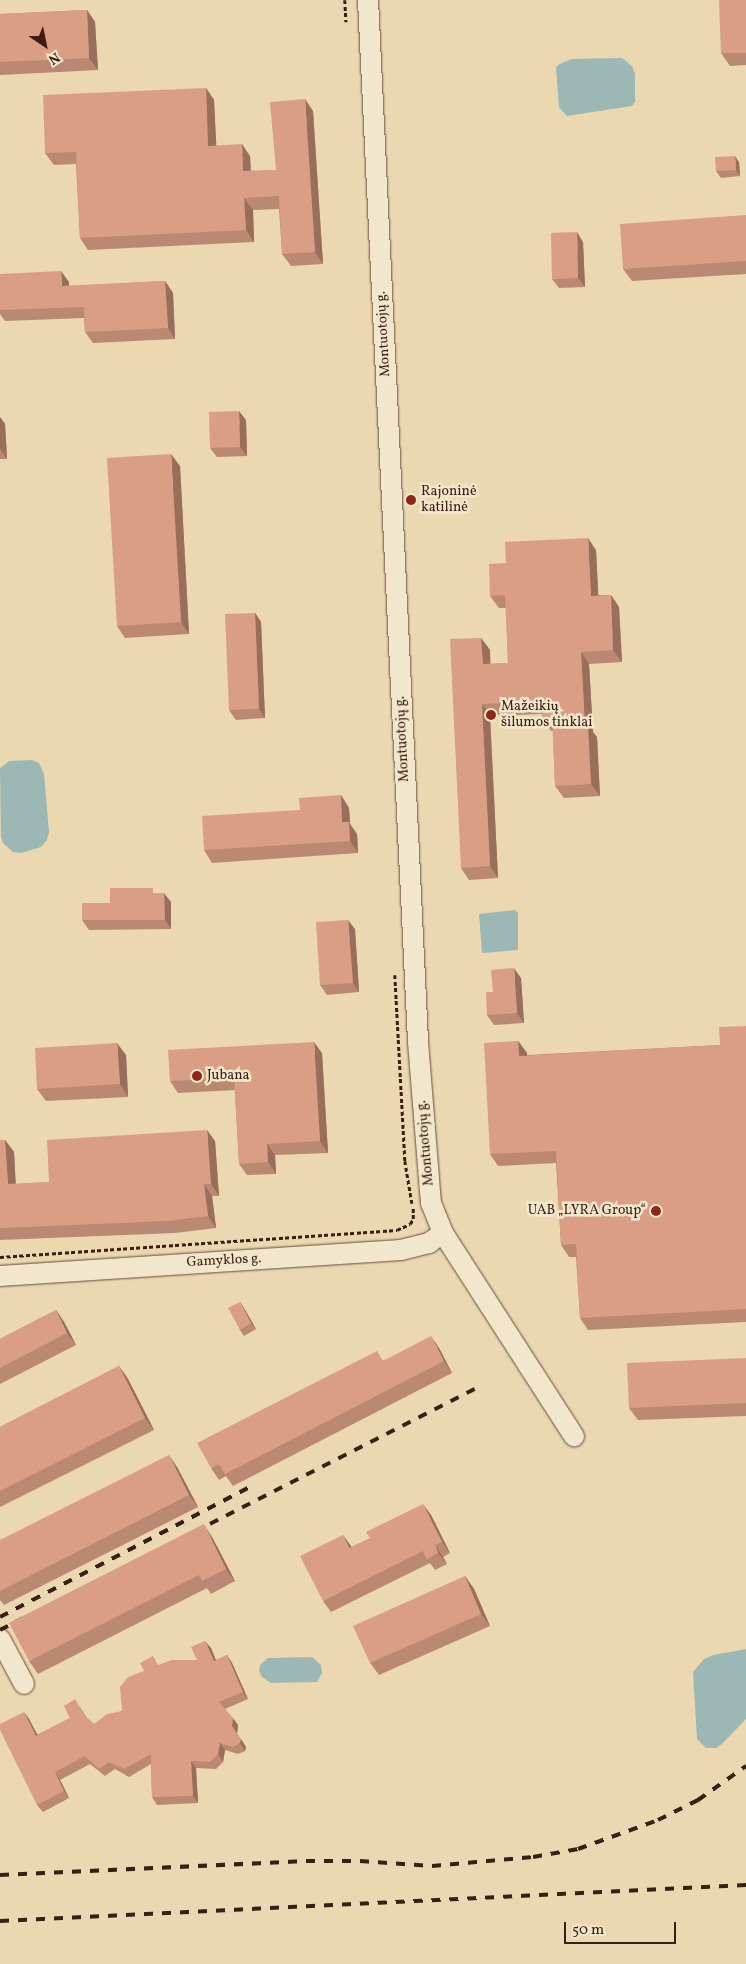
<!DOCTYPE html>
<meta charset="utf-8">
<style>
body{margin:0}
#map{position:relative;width:746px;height:1964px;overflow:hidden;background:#ebd8b1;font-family:Vollkorn,serif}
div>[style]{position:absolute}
.water>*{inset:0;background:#9bb8b5}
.path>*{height:2.5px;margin-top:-1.25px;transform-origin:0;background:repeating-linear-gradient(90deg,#3c1d11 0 4px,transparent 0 6.5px)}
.roads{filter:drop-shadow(0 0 1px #684c39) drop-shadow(0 0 1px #684c39)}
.minor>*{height:20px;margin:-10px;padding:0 10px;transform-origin:10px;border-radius:10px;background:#f2e6cc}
.rail>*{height:4px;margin-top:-2px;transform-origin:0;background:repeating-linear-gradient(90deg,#3c1d11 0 9px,transparent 0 18px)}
.wall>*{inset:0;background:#bb8872}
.shaded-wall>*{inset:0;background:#996f5c}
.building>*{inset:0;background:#da9e84}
.dots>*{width:14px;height:14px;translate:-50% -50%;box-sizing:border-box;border:2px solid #f2e6cc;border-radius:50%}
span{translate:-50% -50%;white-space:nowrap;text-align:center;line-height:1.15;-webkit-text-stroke:5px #f2e6cc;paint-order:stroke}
.street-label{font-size:14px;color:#3c1d11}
.poi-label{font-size:14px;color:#3c1d11}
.left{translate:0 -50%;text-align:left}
.right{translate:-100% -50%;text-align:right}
.north{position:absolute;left:20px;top:20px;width:50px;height:50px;-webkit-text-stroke:4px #f2e6cc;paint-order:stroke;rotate:146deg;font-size:14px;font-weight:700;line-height:20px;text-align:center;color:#3c1d11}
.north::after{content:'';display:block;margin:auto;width:18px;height:22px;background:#3c1d11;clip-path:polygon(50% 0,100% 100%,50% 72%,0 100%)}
.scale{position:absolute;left:564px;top:1922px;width:112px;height:22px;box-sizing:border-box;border:2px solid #3c1d11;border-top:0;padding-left:6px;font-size:15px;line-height:18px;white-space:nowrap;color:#3c1d11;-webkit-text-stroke:4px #f2e6cc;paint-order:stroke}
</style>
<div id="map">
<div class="water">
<div style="clip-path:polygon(622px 58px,632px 66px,635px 74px,635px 102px,632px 106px,567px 116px,564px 113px,559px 107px,556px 68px,558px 65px,571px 59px)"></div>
<div style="clip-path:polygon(32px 760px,39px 763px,44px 774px,49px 832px,47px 840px,41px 847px,21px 853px,13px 852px,3px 843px,1px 837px,0 768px,9px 761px)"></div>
<div style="clip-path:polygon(515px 910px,518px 913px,518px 950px,482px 953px,479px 914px)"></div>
<div style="clip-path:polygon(746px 1649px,746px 1719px,722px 1744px,716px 1748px,706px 1748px,697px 1739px,693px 1672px,704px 1659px,714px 1655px)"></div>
<div style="clip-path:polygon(312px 1657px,321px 1665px,322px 1673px,317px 1682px,271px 1683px,262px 1677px,259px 1671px,260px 1665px,268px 1658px)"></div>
</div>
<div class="path">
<div style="left:345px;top:0;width:22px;rotate:87deg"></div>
<div style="left:395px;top:975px;width:186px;rotate:86.9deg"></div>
<div style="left:405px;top:1161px;width:43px;rotate:80.5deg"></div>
<div style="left:0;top:1257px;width:398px;rotate:-3.9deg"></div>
<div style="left:397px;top:1230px;width:14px;rotate:-25deg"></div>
<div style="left:410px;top:1224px;width:6px;rotate:-59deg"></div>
<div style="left:413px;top:1219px;width:11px;rotate:-90deg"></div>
</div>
<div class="roads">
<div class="minor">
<div style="left:368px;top:0;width:1043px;rotate:87.25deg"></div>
<div style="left:418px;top:1042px;width:162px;rotate:85.4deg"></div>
<div style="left:431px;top:1203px;width:32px;rotate:68deg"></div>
<div style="left:443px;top:1233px;width:242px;rotate:57.2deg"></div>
<div style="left:0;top:1276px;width:402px;rotate:-3.7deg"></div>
<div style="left:401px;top:1250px;width:29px;rotate:-14deg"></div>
<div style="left:429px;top:1243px;width:17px;rotate:-36deg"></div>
<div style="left:0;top:1639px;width:51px;rotate:61.9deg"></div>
</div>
</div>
<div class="rail">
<div style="left:194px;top:1532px;width:322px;rotate:-27deg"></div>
<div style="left:0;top:1617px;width:284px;rotate:-27.5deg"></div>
<div style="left:0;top:1630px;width:25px;rotate:-27deg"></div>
<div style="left:0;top:1875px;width:306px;rotate:-2.6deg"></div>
<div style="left:306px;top:1861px;width:54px"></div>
<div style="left:360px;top:1861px;width:72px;rotate:4deg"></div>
<div style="left:432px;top:1866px;width:101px;rotate:-5.1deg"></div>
<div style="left:533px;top:1857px;width:46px;rotate:-10.1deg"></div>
<div style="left:578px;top:1849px;width:85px;rotate:-19.9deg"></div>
<div style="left:658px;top:1820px;width:45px;rotate:-26.6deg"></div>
<div style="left:698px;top:1800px;width:59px;rotate:-35.3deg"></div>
<div style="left:0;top:1921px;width:747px;rotate:-2.76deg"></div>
</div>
<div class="wall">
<div style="clip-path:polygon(746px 0,746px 65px,730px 66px,721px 53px)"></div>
<div style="clip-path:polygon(87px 10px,95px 22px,98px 70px,0 75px,0 14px)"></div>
<div style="clip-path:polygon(206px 88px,214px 100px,216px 146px,250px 156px,251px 171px,276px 170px,313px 111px,323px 264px,291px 266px,282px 254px,279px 209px,253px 210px,254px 242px,88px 250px,80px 238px,76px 164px,54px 165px,45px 153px)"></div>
<div style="clip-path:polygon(739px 162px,740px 176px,721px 178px,716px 171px)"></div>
<div style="clip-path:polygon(746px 216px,746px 274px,632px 281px,623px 269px)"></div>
<div style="clip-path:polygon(583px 242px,585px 287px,559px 288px,552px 279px)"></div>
<div style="clip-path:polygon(165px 281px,173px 293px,175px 339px,93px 343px,85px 332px,84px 318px,5px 321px,0 314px,0 310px,69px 282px,69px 286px)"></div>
<div style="clip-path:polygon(0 417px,5px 424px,7px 459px,0 459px)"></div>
<div style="clip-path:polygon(246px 420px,247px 456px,217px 457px,210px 448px)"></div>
<div style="clip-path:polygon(180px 466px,189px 634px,125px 638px,117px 626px)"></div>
<div style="clip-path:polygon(596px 550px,598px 595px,611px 595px,619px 607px,622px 662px,589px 664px,593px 732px,597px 737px,600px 796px,564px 798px,555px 786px,553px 731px,551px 731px,543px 719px,542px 714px,490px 716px,498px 878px,469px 880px,461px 868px,481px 638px,490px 650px,490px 664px,508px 663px,506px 608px,499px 608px,490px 596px,506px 563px)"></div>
<div style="clip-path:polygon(255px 613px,261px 622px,265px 718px,236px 720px,229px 710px)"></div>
<div style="clip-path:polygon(341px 795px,349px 808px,350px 824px,357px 834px,358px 853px,212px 863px,204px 850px,300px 810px)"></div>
<div style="clip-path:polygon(157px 893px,171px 902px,171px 929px,89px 930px,82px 920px,110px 903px)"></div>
<div style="clip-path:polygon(355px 929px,359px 992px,327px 995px,320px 985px)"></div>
<div style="clip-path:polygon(521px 978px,524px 1023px,494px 1025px,487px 1015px,493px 992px)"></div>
<div style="clip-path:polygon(746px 1026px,746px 1322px,588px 1330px,580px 1318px,576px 1257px,569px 1257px,561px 1245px,556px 1163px,498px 1166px,490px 1154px,518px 1041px,527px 1053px,527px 1055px,720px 1045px)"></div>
<div style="clip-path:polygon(322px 1053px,328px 1153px,275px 1155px,276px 1174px,247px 1175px,239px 1164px,235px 1090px,178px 1093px,170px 1081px)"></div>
<div style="clip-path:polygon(126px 1055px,128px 1097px,46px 1101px,37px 1089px)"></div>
<div style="clip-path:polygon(0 1140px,5px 1140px,14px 1152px,16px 1184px,49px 1182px,215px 1141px,219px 1196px,212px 1196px,216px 1228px,175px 1233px,0 1240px)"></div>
<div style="clip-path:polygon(240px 1302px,256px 1329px,244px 1336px,240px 1330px)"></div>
<div style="clip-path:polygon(56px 1310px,64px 1322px,76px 1345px,0 1384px,0 1339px)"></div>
<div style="clip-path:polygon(439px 1348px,452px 1373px,233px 1486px,226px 1476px,219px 1480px,211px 1468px,384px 1360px)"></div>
<div style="clip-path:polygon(746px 1358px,746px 1416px,638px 1420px,629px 1408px)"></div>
<div style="clip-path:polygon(119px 1366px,128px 1379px,154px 1430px,0 1507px,0 1427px)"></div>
<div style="clip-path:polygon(177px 1467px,198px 1507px,4px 1605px,0 1600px,0 1540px)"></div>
<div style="clip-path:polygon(431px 1515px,450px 1553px,443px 1557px,447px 1564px,435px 1570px,430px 1563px,331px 1612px,323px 1601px)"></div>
<div style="clip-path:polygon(212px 1537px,235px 1581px,211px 1594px,207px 1588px,38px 1674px,29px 1661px)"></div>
<div style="clip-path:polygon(465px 1576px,474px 1589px,490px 1626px,379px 1675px,370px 1663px)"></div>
<div style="clip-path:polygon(211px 1648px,216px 1660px,227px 1655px,232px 1663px,248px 1699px,225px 1709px,238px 1725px,237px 1734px,246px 1747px,245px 1751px,238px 1754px,225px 1750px,223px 1762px,216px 1769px,196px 1768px,198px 1803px,157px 1805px,152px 1797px,151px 1764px,129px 1777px,115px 1769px,105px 1776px,90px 1764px,60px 1780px,69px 1798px,43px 1812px,37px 1805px,24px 1712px,29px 1719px,37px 1735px,70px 1718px,80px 1707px,87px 1718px,94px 1724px,122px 1711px,144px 1671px,159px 1665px,197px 1660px)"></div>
</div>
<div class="shaded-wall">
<div style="clip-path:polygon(87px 10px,95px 22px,98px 70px,89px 58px)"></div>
<div style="clip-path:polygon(206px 88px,214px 100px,217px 158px,208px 146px)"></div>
<div style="clip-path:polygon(305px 99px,313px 111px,323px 264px,315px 252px)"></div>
<div style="clip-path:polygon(242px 144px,250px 156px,251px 183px,243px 171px)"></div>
<div style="clip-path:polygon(735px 156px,739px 162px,740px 176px,736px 170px)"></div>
<div style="clip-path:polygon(244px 198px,253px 210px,254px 242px,246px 230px)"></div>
<div style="clip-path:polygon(577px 232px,583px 242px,585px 287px,578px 278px)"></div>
<div style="clip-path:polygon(61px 271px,69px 282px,69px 297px,62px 286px)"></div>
<div style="clip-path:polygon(165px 281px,173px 293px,175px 339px,168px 328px)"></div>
<div style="clip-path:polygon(239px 411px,246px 420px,247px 456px,240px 447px)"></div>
<div style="clip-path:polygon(0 417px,5px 424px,7px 459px,0 449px)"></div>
<div style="clip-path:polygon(171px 454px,180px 466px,189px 634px,181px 622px)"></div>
<div style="clip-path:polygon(588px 538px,596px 550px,599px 608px,591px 596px)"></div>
<div style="clip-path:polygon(611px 595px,619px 607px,622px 662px,613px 650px)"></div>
<div style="clip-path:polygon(255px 613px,261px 622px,265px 718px,259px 709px)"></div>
<div style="clip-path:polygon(481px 638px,490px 650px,491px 676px,483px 664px)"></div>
<div style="clip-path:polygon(581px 652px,589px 664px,593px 732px,597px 737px,600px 796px,591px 784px,585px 725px)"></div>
<div style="clip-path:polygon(482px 704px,490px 716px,498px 878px,490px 866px)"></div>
<div style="clip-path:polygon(341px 795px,349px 808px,350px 824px,357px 834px,358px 853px,350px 841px,342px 822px)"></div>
<div style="clip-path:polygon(164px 893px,171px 902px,171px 929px,165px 920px)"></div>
<div style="clip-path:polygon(348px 920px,355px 929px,359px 992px,353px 983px)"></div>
<div style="clip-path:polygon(514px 968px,521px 978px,524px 1023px,517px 1013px)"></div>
<div style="clip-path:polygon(518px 1041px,527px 1053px,528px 1068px,519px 1056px)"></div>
<div style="clip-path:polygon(314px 1042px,322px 1053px,328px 1153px,320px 1141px)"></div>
<div style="clip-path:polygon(117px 1043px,126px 1055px,128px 1097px,120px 1084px)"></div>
<div style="clip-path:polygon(207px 1130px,215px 1141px,219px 1196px,211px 1184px)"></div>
<div style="clip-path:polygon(5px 1140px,14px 1152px,16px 1195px,8px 1184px)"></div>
<div style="clip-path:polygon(267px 1144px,275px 1155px,276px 1174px,268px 1162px)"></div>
<div style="clip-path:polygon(204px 1184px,212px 1196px,216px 1228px,208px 1216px)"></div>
<div style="clip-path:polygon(240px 1302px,244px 1308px,256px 1329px,251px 1323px)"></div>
<div style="clip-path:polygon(56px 1310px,64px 1322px,76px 1345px,67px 1333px)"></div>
<div style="clip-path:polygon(431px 1336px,439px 1348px,452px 1373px,444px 1361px)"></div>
<div style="clip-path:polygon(119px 1366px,128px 1379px,154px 1430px,145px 1418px)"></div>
<div style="clip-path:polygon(169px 1455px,177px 1467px,198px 1507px,189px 1495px)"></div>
<div style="clip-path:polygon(423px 1504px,431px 1515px,450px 1553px,442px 1542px)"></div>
<div style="clip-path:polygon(204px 1524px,212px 1537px,235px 1581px,226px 1569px)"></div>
<div style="clip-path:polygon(343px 1535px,351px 1546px,357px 1560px,349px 1548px)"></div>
<div style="clip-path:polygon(435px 1545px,443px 1557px,447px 1564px,438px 1553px)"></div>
<div style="clip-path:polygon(465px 1576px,474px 1589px,490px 1626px,481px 1614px)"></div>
<div style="clip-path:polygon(205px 1641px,211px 1648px,219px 1669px,214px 1661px)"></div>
<div style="clip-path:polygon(227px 1655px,232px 1663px,248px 1699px,243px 1692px)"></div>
<div style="clip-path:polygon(24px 1712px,29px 1719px,42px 1743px,36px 1736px)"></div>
<div style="clip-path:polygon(233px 1718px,238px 1725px,237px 1734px,232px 1726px)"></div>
<div style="clip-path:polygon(241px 1739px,246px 1747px,245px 1751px,240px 1743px)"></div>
<div style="clip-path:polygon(220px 1743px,225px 1750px,223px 1762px,218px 1754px)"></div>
<div style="clip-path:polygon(191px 1761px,196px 1768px,198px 1803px,193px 1796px)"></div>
<div style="clip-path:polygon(55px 1772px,60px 1780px,69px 1798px,64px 1791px)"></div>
</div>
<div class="building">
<div style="clip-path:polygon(719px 0,746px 0,746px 53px,721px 53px)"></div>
<div style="clip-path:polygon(87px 10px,89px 58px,0 62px,0 14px)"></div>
<div style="clip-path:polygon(206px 88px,208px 146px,242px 144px,243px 171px,276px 170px,270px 102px,305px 99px,315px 252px,282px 254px,279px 196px,244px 198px,246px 230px,80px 238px,76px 152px,45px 153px,43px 95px)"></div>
<div style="clip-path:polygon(735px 156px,736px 170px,716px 171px,715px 157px)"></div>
<div style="clip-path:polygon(746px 215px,746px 261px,623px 269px,620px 224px)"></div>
<div style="clip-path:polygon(577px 232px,578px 278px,552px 279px,551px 233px)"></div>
<div style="clip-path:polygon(61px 271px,62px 286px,165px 281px,168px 328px,85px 332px,84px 307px,0 310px,0 274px)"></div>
<div style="clip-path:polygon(239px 411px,240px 447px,210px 448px,209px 412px)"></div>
<div style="clip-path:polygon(171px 454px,181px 622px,117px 626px,107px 458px)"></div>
<div style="clip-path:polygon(588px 538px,591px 596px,611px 595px,613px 650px,581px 652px,585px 725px,588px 725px,591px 784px,555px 786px,552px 719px,543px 719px,542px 702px,482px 704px,490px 866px,461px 868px,450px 639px,481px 638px,483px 664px,508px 663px,505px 595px,490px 596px,489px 564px,506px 563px,505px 542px)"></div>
<div style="clip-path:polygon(255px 613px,259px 709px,229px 710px,225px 614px)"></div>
<div style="clip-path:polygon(341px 795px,342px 822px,349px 822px,350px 841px,204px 850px,202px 816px,300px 810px,299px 798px)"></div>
<div style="clip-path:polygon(110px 888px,153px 888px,153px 893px,164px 893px,165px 920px,82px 920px,82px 903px,110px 903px)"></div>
<div style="clip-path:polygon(348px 920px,353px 983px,320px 985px,316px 922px)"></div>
<div style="clip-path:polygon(514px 968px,517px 1013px,487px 1015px,486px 992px,493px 992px,491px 970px)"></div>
<div style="clip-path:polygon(746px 1026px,746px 1309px,580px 1318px,576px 1244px,561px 1245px,556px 1151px,490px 1154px,484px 1043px,518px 1041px,519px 1056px,720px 1045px,719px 1027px)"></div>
<div style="clip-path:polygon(314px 1042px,320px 1141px,267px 1144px,268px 1162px,239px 1164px,234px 1078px,170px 1081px,168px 1050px)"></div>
<div style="clip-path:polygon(117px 1043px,120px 1084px,37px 1089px,35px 1048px)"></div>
<div style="clip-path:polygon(207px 1130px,211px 1184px,204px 1184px,208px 1216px,167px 1221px,0 1228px,0 1140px,5px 1140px,8px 1184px,49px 1182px,47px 1140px)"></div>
<div style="clip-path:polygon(240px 1302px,251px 1323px,240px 1330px,228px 1308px)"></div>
<div style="clip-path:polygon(56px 1310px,67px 1333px,0 1368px,0 1339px)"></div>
<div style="clip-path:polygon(431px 1336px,444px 1361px,225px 1474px,219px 1464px,211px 1468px,197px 1443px,377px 1351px,383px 1361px)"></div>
<div style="clip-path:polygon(746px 1358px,746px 1403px,629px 1408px,627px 1363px)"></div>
<div style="clip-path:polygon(119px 1366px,145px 1418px,0 1491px,0 1427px)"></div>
<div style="clip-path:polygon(169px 1455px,189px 1495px,0 1591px,0 1540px)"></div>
<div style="clip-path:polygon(423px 1504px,442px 1542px,435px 1545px,438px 1553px,427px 1559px,423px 1551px,323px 1601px,300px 1556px,343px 1535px,349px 1548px,370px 1538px,366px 1532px)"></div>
<div style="clip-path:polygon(204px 1524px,226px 1569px,202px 1581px,199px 1575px,29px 1661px,9px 1623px)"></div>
<div style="clip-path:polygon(465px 1576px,481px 1614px,370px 1663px,353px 1626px)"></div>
<div style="clip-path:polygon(205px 1641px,214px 1661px,227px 1655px,243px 1692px,219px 1702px,233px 1718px,232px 1726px,241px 1739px,240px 1743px,233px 1747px,220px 1743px,218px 1754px,210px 1762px,191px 1761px,193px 1796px,152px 1797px,151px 1754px,124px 1769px,109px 1762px,99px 1769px,85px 1756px,55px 1772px,64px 1791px,37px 1805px,0 1730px,0 1724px,24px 1712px,36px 1736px,70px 1718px,64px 1706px,75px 1699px,85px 1716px,94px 1724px,107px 1714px,122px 1711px,120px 1687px,128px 1677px,144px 1671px,140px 1663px,153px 1656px,158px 1665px,172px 1660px,197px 1660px,191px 1647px)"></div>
</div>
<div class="dots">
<div style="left:411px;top:500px;background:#8f2418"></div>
<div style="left:491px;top:715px;background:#8f2418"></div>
<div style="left:197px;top:1076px;background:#8f2418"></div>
<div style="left:656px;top:1211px;background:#8f2418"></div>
</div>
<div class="street-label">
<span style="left:384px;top:334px;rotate:-93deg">Montuotojų g.</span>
<span style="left:403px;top:739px;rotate:-93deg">Montuotojų g.</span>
<span style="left:426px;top:1143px;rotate:-95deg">Montuotojų g.</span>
<span style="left:224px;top:1261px;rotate:-3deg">Gamyklos g.</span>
</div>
<div class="poi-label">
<span class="left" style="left:421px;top:500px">Rajoninė<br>katilinė</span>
<span class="left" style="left:501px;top:715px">Mažeikių<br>šilumos tinklai</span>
<span class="left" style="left:207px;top:1076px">Jubana</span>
<span class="right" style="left:646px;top:1211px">UAB „LYRA Group“</span>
</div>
<div class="north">N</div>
<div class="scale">50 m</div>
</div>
